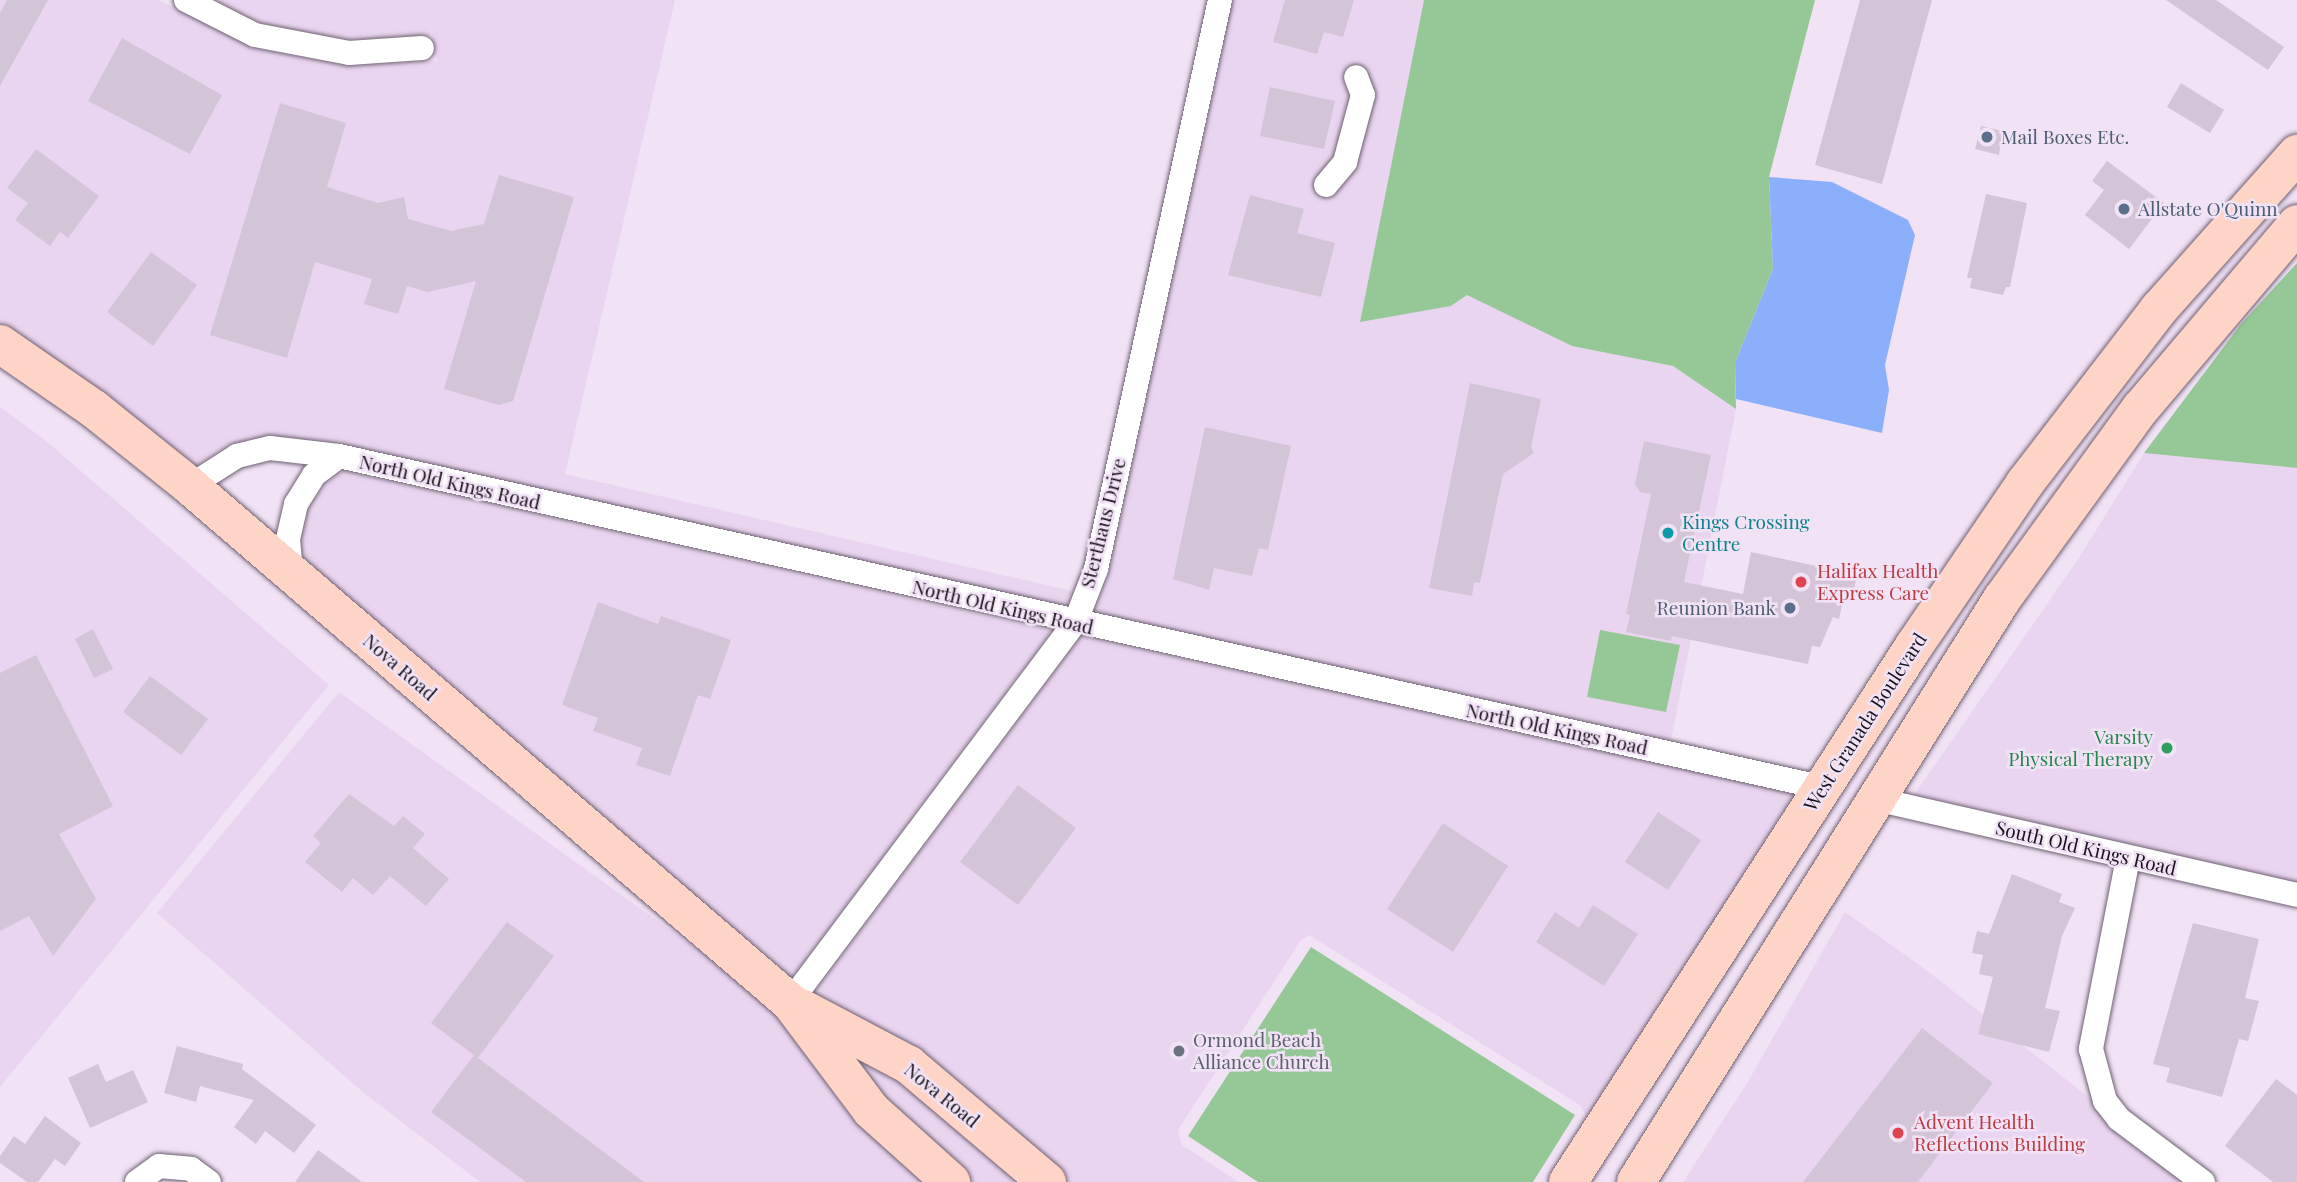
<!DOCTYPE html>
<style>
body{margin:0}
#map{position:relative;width:2297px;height:1182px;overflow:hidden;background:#f1e2f6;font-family:"Playfair Display",serif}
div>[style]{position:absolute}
.built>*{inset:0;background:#ead5f0}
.green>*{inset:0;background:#96c897}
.water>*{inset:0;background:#8caffb}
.building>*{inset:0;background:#d3c4d7}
.roads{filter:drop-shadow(0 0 2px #6e6071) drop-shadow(0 0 2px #6e6071)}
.minor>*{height:24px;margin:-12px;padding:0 12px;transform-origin:12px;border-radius:12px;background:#fff}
.primary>*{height:38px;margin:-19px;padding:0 19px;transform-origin:19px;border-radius:19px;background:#fed4c6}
.dots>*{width:19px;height:19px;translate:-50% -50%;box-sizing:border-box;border:4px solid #f1e2f6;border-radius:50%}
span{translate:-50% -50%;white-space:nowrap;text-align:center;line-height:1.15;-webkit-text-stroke:5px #f1e2f6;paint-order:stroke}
.service-label{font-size:19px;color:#4e5e75}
.left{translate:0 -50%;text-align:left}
.right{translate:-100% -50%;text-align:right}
.street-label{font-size:19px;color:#18131a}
.culture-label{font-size:19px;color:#0d838f}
.health-label{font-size:19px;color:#be3a42}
.leisure-label{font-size:19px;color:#27864d}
.worship-label{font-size:19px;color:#5b616d}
</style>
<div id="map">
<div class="built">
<div style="clip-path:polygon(0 0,159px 0,254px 48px,348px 66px,437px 61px,432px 35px,348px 40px,258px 23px,213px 0,675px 0,565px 474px,1072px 591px,1065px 608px,346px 445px,340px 439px,334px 443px,265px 436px,228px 445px,189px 470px,0 329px)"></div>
<div style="clip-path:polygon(1233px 0,1424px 0,1360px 322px,1451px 306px,1467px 295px,1572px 346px,1673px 366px,1736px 409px,1671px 741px,1093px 614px,1109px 573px)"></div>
<div style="clip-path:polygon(0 407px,45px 440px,329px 685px,0 1087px)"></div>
<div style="clip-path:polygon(2144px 453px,2297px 468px,2297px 882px,1914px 795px,2077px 561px)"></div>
<div style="clip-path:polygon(344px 471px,1051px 631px,787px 983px,304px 568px,301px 541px,308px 510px,325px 485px)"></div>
<div style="clip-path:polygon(1081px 637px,1795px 794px,1587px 1119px,1581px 1106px,1309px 935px,1301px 940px,1178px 1130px,1182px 1145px,1239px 1182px,1066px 1182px,918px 1056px,810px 999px)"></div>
<div style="clip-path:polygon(339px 692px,772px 1003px,933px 1182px,480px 1182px,364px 1093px,157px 913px)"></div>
<div style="clip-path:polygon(1845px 912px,1925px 969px,2197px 1182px,1683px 1182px,1746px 1085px)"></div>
<div style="clip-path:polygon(833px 1039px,903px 1076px,1028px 1182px,969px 1182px,881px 1102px)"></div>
</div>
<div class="green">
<div style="clip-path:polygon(1424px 0,1815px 0,1769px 177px,1773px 269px,1735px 363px,1736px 409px,1673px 366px,1572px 346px,1467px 295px,1451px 306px,1360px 322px)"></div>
<div style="clip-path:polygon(2297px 263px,2297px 468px,2144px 453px,2241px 324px)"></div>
<div style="clip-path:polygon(1600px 630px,1680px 645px,1666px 712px,1587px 697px)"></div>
<div style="clip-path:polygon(1311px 947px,1575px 1115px,1533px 1182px,1258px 1182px,1188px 1136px)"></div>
</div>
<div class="water">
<div style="clip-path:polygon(1769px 177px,1832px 182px,1908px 220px,1915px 235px,1885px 365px,1889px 390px,1882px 433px,1736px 399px,1735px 363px,1773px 269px)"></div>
</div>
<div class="building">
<div style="clip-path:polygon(7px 0,48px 0,0 86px,0 13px)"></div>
<div style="clip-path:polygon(1285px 0,1354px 0,1343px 37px,1324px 32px,1317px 54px,1273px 42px)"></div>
<div style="clip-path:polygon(1860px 0,1932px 0,1882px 184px,1815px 165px)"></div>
<div style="clip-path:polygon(2166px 0,2216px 0,2284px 47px,2268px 70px)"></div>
<div style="clip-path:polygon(122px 38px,222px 95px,190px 154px,88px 101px)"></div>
<div style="clip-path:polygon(2181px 83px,2224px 110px,2210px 133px,2167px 107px)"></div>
<div style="clip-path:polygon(1270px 87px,1335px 101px,1324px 149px,1260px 136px)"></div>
<div style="clip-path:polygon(280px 103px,346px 123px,327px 187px,378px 203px,404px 197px,408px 219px,451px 231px,484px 224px,499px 175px,574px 197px,513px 401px,499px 405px,444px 389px,476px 281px,428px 292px,407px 286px,398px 314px,364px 304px,372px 279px,315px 262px,287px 358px,210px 335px)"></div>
<div style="clip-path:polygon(1981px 126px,2003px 131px,1999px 155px,1975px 149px)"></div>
<div style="clip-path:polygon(36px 149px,99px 196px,68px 238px,60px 232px,50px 246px,15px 220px,28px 203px,7px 188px)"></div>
<div style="clip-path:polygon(2107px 161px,2164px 203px,2129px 249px,2085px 215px,2104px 190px,2092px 181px)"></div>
<div style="clip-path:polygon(1986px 194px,2027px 203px,2010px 287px,2006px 287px,2003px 295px,1970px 288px,1972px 278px,1967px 278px)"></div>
<div style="clip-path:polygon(1250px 195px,1304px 209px,1297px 233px,1335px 243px,1321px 297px,1228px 275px)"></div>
<div style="clip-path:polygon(151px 252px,197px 285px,153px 346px,107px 312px)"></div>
<div style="clip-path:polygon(1470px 383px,1541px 399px,1531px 447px,1534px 453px,1503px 474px,1480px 583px,1474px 582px,1472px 596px,1429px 588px)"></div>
<div style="clip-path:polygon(1205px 427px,1291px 446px,1268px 550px,1259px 548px,1252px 576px,1214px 568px,1209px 590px,1173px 579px)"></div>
<div style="clip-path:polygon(1644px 441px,1711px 455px,1684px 582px,1743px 594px,1751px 552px,1857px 575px,1852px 599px,1844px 596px,1839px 619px,1833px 617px,1820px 647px,1812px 646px,1808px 664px,1672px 636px,1671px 641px,1626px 632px,1630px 615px,1626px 614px,1651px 494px,1640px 492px,1635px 484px)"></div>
<div style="clip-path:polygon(598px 602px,658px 624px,661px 616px,731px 640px,710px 699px,698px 695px,670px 776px,636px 765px,642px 748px,593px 731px,598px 718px,562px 705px)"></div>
<div style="clip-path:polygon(93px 629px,113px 669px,94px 678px,75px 639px)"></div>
<div style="clip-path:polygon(36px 655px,113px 806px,59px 834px,96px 899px,53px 956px,29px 916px,0 931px,0 673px)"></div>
<div style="clip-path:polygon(150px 676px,208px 719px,181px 755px,123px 712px)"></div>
<div style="clip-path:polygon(1018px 785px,1076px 828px,1018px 905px,960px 862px)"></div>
<div style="clip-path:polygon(349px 794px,394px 826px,403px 816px,425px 834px,413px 848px,449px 879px,426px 906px,390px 876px,373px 895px,353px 878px,342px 892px,305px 862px,321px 843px,313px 836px)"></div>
<div style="clip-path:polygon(1658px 812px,1701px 840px,1668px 890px,1625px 862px)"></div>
<div style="clip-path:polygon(1443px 823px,1508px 866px,1453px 952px,1387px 909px)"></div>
<div style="clip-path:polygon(2012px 874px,2062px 894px,2059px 902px,2075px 908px,2062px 936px,2045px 1008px,2060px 1011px,2049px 1052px,1978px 1034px,1993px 977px,1979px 974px,1983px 955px,1972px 953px,1977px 931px,1989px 934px)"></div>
<div style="clip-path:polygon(1593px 905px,1638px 934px,1604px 986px,1536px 942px,1555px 912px,1579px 928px)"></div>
<div style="clip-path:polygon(507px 922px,554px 956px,478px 1058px,644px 1182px,526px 1182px,431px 1112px,474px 1055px,431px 1023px)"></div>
<div style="clip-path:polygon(2193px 923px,2259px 939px,2245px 998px,2259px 1001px,2248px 1041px,2239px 1039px,2222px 1097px,2166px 1082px,2170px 1068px,2153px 1064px)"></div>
<div style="clip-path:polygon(1922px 1028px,1993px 1083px,1918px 1182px,1803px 1182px)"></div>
<div style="clip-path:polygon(177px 1046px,243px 1064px,242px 1069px,316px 1125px,294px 1153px,265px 1131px,256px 1144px,234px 1127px,254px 1100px,200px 1086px,196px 1102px,164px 1093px)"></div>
<div style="clip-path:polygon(98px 1064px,106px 1082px,133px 1070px,148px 1102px,90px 1128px,68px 1078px)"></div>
<div style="clip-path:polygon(2276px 1079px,2297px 1095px,2297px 1182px,2273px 1182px,2225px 1146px)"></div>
<div style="clip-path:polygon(45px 1116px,81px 1143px,65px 1166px,55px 1159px,38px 1182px,27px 1182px,0 1163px,0 1156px,14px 1136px,25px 1144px)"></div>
<div style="clip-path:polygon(318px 1150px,362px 1182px,295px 1182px)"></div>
</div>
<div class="roads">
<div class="minor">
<div style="left:186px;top:0;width:77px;rotate:26.9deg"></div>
<div style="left:255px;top:35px;width:96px;rotate:10.8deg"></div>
<div style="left:349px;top:53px;width:73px;rotate:-3.9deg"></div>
<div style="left:1326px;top:185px;width:30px;rotate:-50deg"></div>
<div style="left:1345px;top:162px;width:69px;rotate:-75deg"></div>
<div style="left:1363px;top:95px;width:19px;rotate:-111deg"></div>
<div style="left:190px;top:486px;width:56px;rotate:-32.6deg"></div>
<div style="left:237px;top:456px;width:34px;rotate:-14deg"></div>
<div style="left:270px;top:448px;width:69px;rotate:6.6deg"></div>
<div style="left:339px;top:456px;width:1522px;rotate:12.6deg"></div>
<div style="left:291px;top:573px;width:34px;rotate:-95deg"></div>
<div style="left:288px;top:539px;width:36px;rotate:-77deg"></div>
<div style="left:296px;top:504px;width:34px;rotate:-58deg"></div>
<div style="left:314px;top:475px;width:31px;rotate:-37deg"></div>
<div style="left:1875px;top:799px;width:433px;rotate:12.8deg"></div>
<div style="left:2128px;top:858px;width:195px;rotate:101deg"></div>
<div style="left:2091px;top:1049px;width:54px;rotate:74.9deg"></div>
<div style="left:2105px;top:1101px;width:23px;rotate:52deg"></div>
<div style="left:2119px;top:1119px;width:105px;rotate:36.9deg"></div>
<div style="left:790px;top:1002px;width:474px;rotate:-53.1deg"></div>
<div style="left:1075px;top:623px;width:58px;rotate:-68.7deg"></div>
<div style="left:1096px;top:569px;width:582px;rotate:-77.71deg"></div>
<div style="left:137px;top:1182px;width:27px;rotate:-36deg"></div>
<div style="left:159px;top:1166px;width:32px;rotate:5deg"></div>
<div style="left:191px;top:1169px;width:22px;rotate:36deg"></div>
</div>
<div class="primary">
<div style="left:0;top:344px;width:114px;rotate:34.7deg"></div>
<div style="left:94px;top:409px;width:123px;rotate:38.7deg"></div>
<div style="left:190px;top:486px;width:791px;rotate:40.7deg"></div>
<div style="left:790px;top:1002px;width:135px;rotate:53.1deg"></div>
<div style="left:871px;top:1110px;width:108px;rotate:42deg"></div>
<div style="left:801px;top:1008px;width:122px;rotate:27.8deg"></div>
<div style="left:909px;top:1065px;width:181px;rotate:40.3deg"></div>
<div style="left:1568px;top:1182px;width:638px;rotate:-57.16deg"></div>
<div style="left:1914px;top:646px;width:197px;rotate:-55.7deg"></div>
<div style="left:2025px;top:483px;width:220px;rotate:-52.4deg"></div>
<div style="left:2159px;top:309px;width:208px;rotate:-48.3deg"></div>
<div style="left:1636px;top:1182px;width:688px;rotate:-57.88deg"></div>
<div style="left:2002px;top:599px;width:236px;rotate:-54deg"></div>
<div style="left:2141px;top:408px;width:241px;rotate:-49.7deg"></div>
</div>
</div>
<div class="dots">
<div style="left:1987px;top:137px;background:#5c6f8a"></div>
<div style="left:2124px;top:209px;background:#5c6f8a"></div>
<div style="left:1668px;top:533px;background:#0f9aa8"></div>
<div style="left:1801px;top:582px;background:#e0444e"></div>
<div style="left:1790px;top:608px;background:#5c6f8a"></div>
<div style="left:2167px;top:748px;background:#2e9e5b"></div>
<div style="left:1179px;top:1051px;background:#6b7280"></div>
<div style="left:1898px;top:1133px;background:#e0444e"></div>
</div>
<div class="service-label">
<span class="left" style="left:2001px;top:137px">Mail Boxes Etc.</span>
<span class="left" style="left:2138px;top:209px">Allstate O'Quinn</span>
<span class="right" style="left:1776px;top:608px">Reunion Bank</span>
</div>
<div class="street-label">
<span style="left:450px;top:482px;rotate:13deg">North Old Kings Road</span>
<span style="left:1103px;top:523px;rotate:-76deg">Sterthaus Drive</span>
<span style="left:1003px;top:607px;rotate:13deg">North Old Kings Road</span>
<span style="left:400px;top:667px;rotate:41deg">Nova Road</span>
<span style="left:1865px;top:722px;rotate:-57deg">West Granada Boulevard</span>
<span style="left:1557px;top:729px;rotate:12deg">North Old Kings Road</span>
<span style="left:2086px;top:848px;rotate:13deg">South Old Kings Road</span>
<span style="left:942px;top:1095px;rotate:39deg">Nova Road</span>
</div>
<div class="culture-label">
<span class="left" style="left:1682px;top:533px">Kings Crossing<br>Centre</span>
</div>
<div class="health-label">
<span class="left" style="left:1817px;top:582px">Halifax Health<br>Express Care</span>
<span class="left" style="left:1914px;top:1133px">Advent Health<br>Reflections Building</span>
</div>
<div class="leisure-label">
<span class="right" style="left:2153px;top:748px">Varsity<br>Physical Therapy</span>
</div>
<div class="worship-label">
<span class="left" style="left:1193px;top:1051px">Ormond Beach<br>Alliance Church</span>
</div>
</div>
